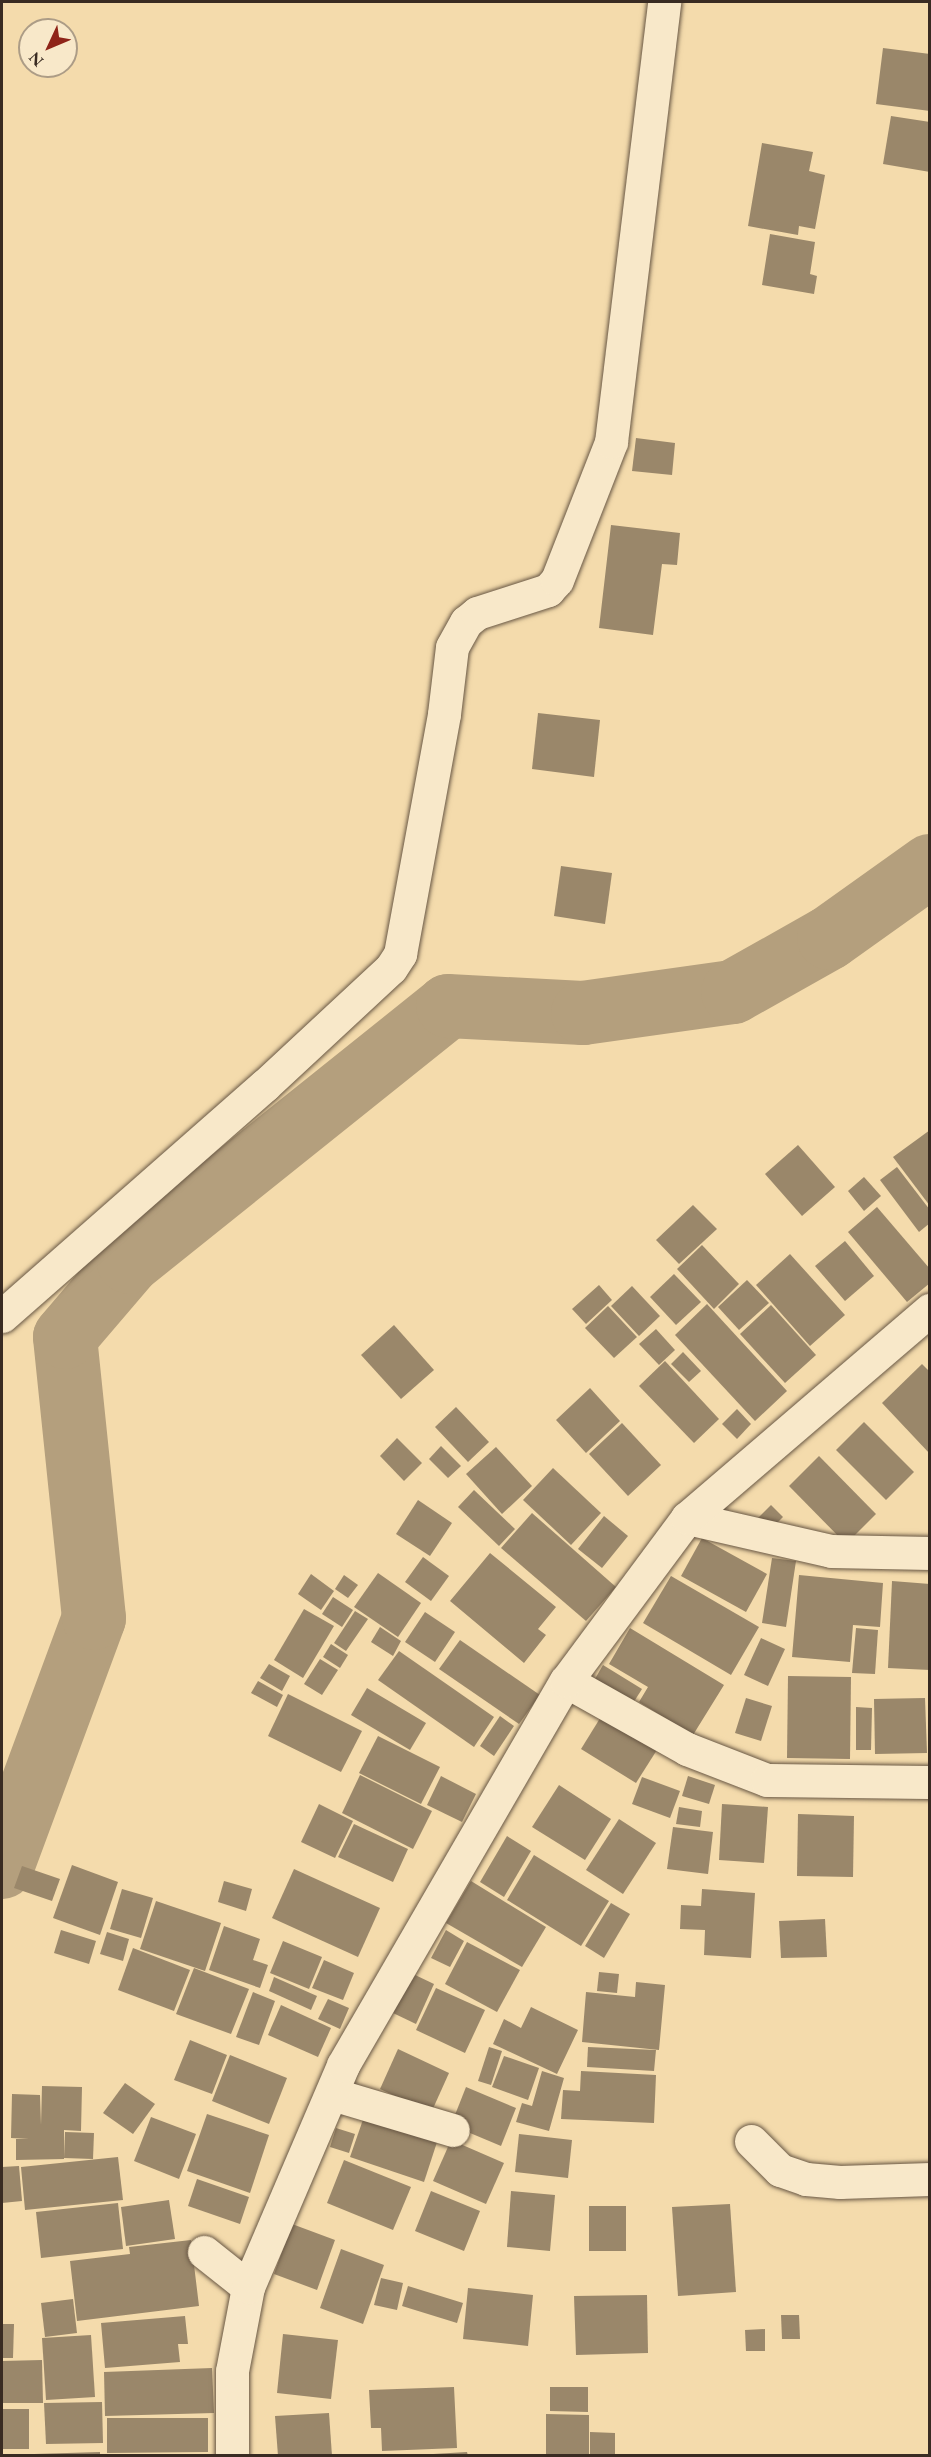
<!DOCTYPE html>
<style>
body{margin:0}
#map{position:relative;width:931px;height:2457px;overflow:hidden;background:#f4dbac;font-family:"EB Garamond",serif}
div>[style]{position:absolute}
.river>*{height:64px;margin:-32px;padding:0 32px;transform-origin:32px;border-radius:32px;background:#b49f7d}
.building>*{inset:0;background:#9a876a}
.roads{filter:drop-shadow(0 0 2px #685744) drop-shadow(0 0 2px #685744)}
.street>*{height:33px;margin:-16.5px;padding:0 16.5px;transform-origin:16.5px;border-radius:16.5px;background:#f8e8c9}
.secondary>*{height:33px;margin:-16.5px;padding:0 16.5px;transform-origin:16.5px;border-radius:16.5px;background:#f8e8c9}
span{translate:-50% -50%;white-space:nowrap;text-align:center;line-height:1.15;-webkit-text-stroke:5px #f8e8c9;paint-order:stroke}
.frame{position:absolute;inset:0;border:3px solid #392b22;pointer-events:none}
.north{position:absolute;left:18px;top:18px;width:60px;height:60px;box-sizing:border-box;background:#f8e8c9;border:2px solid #ac9c86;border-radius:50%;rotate:226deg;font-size:16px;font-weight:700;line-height:24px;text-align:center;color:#392b22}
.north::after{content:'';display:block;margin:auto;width:21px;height:27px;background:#8f2418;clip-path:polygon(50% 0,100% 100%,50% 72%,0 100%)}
</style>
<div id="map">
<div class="river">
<div style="left:2px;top:1867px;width:265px;rotate:-69.7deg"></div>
<div style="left:94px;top:1618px;width:282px;rotate:-95.9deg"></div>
<div style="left:65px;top:1337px;width:99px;rotate:-49.5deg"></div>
<div style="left:129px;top:1262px;width:409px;rotate:-38.7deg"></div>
<div style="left:448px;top:1006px;width:135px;rotate:3deg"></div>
<div style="left:583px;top:1013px;width:151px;rotate:-8deg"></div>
<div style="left:733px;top:992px;width:110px;rotate:-29.4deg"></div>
<div style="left:829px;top:938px;width:124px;rotate:-35.5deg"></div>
</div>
<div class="building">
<div style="clip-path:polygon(883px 48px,930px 54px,930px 111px,876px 104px)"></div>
<div style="clip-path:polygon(891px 116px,930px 122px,930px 172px,883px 164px)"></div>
<div style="clip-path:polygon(762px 143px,813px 152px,809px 171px,825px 175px,815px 229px,799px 226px,798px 235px,748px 226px)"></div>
<div style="clip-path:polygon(770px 234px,815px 242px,810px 274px,817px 276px,814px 294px,762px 285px)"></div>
<div style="clip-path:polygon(636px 438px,675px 443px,672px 475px,632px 471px)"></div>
<div style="clip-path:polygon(611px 525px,680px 533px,677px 565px,662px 564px,653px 635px,599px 628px)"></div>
<div style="clip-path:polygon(538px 713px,600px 720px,594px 777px,532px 769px)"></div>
<div style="clip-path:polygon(561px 866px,612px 873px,605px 924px,554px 916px)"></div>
<div style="clip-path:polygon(930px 1130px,930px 1206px,893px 1157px)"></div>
<div style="clip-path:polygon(798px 1145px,835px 1187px,802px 1216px,765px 1174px)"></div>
<div style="clip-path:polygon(897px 1167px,930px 1210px,930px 1223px,919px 1232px,880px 1180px)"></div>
<div style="clip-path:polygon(864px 1177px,881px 1196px,864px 1211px,848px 1191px)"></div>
<div style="clip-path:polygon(693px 1205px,717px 1229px,679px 1264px,656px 1240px)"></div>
<div style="clip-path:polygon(877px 1207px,930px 1269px,930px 1283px,907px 1302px,848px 1232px)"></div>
<div style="clip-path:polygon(845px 1241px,874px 1276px,845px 1301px,815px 1266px)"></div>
<div style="clip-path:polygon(702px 1245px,739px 1284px,714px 1309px,677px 1269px)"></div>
<div style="clip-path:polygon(790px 1254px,845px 1315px,810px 1346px,756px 1285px)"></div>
<div style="clip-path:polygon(674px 1274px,701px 1302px,676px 1325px,650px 1297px)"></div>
<div style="clip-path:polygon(747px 1280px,769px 1303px,739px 1330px,718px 1307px)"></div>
<div style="clip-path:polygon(599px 1285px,612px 1300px,586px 1324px,572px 1309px)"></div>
<div style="clip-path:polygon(632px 1286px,660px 1316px,639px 1336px,611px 1306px)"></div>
<div style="clip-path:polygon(707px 1304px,787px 1391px,755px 1421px,675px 1335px)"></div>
<div style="clip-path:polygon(771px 1305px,816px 1355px,785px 1383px,740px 1334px)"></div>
<div style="clip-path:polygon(608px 1306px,637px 1337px,614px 1358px,585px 1328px)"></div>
<div style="clip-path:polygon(394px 1325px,434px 1370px,401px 1399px,361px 1355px)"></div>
<div style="clip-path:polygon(656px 1329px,675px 1350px,659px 1365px,639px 1344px)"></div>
<div style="clip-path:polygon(683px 1352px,701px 1371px,689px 1382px,671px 1364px)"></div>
<div style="clip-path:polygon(665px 1361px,719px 1419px,694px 1443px,639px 1386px)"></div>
<div style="clip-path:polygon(922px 1364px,930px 1372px,930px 1454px,882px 1403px)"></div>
<div style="clip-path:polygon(590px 1388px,620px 1421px,586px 1453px,556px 1420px)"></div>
<div style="clip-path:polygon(456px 1407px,489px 1442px,468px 1462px,435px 1427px)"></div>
<div style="clip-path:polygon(737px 1409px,751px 1424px,737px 1439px,722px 1424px)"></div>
<div style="clip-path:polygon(864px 1422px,914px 1472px,886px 1500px,836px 1450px)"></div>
<div style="clip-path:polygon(622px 1423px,661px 1465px,628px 1496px,589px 1454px)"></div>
<div style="clip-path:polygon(397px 1438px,422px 1463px,404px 1481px,380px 1456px)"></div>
<div style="clip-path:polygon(441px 1446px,461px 1466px,448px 1478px,429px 1459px)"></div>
<div style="clip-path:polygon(496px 1447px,532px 1486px,502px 1514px,466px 1474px)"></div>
<div style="clip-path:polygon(819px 1456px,876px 1514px,846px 1544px,789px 1486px)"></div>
<div style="clip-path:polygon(553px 1468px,601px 1513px,571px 1545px,523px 1500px)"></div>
<div style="clip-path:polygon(474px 1490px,515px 1529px,499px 1546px,458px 1507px)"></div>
<div style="clip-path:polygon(418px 1500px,452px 1523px,430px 1556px,396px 1534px)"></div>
<div style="clip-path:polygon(771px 1505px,783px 1517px,770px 1530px,758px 1518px)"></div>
<div style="clip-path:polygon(532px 1513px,616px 1587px,586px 1621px,501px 1548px)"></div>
<div style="clip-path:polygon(604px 1516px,628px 1536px,602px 1568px,578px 1549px)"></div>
<div style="clip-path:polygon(702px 1538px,767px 1574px,746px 1612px,681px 1576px)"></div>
<div style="clip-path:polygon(490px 1553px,556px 1607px,538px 1629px,546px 1635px,524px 1663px,450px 1601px)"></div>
<div style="clip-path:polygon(423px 1557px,449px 1576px,431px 1601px,405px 1582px)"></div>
<div style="clip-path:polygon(772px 1558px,796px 1561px,786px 1627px,762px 1623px)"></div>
<div style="clip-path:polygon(378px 1573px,421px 1603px,398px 1637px,354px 1607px)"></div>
<div style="clip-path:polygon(311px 1574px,334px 1591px,321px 1610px,298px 1594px)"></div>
<div style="clip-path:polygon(344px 1575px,358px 1585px,348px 1598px,335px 1589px)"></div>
<div style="clip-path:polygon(799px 1575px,883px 1583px,880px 1627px,853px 1625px,850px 1662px,792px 1657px)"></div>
<div style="clip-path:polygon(671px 1576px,759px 1627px,731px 1675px,643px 1623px)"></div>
<div style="clip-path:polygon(892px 1581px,930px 1584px,930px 1670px,888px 1668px)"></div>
<div style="clip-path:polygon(333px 1597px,353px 1610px,342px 1627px,322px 1614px)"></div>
<div style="clip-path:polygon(304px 1609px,334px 1626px,303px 1678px,274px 1660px)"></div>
<div style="clip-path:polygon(355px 1611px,368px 1619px,346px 1651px,334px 1643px)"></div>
<div style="clip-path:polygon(425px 1612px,455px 1632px,435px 1662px,405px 1642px)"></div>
<div style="clip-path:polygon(380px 1627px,401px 1641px,393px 1656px,371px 1642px)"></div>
<div style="clip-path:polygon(630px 1628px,724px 1685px,693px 1735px,639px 1702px,648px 1687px,609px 1664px)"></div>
<div style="clip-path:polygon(856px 1628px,878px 1630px,875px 1674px,852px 1673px)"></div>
<div style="clip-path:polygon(761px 1638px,785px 1649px,768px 1686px,744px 1675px)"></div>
<div style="clip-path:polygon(460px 1640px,540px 1695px,519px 1724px,439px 1669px)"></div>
<div style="clip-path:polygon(331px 1644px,348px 1655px,340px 1668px,323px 1657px)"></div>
<div style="clip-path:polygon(399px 1651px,494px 1717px,474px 1747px,378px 1680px)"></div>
<div style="clip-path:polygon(320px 1659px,338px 1670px,322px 1695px,304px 1684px)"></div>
<div style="clip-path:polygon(269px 1664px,290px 1676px,282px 1691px,260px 1678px)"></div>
<div style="clip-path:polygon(603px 1665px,642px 1689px,630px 1708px,592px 1684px)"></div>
<div style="clip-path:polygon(788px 1676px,851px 1677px,850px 1759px,787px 1758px)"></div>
<div style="clip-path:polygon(258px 1681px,283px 1695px,277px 1707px,251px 1693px)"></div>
<div style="clip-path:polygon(367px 1688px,426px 1723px,410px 1750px,351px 1715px)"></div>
<div style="clip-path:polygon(288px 1694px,362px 1731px,341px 1772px,268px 1736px)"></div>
<div style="clip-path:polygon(746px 1698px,772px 1706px,761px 1741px,735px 1733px)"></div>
<div style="clip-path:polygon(925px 1698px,927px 1753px,875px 1754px,874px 1699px)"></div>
<div style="clip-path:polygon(607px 1707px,662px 1742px,636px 1783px,581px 1749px)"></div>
<div style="clip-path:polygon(856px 1707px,872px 1708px,871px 1750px,856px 1750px)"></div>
<div style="clip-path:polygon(500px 1716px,514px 1726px,494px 1756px,480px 1746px)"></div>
<div style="clip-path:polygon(378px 1736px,440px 1767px,421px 1804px,359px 1773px)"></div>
<div style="clip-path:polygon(360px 1775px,432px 1811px,413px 1849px,342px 1813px)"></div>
<div style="clip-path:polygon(441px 1776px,476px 1794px,462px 1822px,427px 1805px)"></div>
<div style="clip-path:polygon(688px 1776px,715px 1785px,709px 1804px,682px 1796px)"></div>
<div style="clip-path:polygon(642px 1777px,680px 1791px,670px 1818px,632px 1804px)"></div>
<div style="clip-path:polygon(559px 1785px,611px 1819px,585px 1860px,532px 1827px)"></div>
<div style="clip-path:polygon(319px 1804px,353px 1821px,335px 1858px,301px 1842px)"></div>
<div style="clip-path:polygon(722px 1804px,768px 1807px,764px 1863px,719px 1860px)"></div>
<div style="clip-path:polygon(679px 1807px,702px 1811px,700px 1827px,676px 1824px)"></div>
<div style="clip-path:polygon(798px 1814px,854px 1816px,853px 1877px,797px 1876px)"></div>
<div style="clip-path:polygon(619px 1819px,656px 1843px,623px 1894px,586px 1870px)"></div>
<div style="clip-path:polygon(354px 1824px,408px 1849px,393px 1882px,338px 1857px)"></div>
<div style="clip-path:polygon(673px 1827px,713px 1832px,708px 1874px,667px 1869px)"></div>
<div style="clip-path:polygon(507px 1836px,531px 1851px,504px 1897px,480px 1882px)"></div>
<div style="clip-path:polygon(534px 1855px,609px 1901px,581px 1946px,507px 1900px)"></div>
<div style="clip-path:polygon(72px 1865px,118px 1882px,100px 1935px,53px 1918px)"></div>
<div style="clip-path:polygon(22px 1866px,60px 1879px,52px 1901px,14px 1888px)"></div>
<div style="clip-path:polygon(294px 1869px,380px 1908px,358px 1957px,272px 1918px)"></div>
<div style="clip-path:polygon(224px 1881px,252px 1889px,246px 1911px,218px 1902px)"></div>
<div style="clip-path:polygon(471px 1881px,546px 1927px,522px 1967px,446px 1923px)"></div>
<div style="clip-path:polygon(122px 1889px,153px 1898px,141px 1938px,110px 1929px)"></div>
<div style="clip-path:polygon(702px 1889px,755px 1893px,751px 1958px,704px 1955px,705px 1930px,680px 1929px,681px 1905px,701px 1906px)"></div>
<div style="clip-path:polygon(156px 1901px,221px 1923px,205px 1971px,140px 1949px)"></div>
<div style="clip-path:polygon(611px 1903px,630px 1914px,604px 1958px,585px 1946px)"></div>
<div style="clip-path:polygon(825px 1919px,827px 1957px,781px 1958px,779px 1921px)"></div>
<div style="clip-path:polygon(224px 1926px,260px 1939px,253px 1960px,268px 1965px,260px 1988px,209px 1970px)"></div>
<div style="clip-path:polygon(61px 1930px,96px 1941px,89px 1964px,54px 1953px)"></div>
<div style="clip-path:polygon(446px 1930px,464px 1941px,450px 1967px,431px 1958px)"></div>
<div style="clip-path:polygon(107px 1932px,129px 1939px,123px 1961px,100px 1954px)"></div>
<div style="clip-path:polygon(283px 1941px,322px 1957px,309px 1989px,270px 1973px)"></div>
<div style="clip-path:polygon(467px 1942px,520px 1970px,497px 2012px,445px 1984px)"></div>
<div style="clip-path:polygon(133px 1948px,190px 1970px,174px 2011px,118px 1990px)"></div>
<div style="clip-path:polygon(324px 1960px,354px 1973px,343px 2000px,312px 1988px)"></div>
<div style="clip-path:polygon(194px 1968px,249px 1989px,231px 2034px,176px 2014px)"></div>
<div style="clip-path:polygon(599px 1972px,619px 1974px,617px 1993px,597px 1991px)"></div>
<div style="clip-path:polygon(411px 1973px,434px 1984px,416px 2024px,393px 2013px)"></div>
<div style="clip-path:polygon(274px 1977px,317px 1996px,311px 2010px,269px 1991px)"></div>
<div style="clip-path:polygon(636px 1982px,665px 1985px,659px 2050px,582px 2042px,586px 1992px,635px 1997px)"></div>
<div style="clip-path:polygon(436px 1988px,485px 2010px,465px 2053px,416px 2030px)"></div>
<div style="clip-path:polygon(253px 1992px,275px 2001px,259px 2045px,236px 2037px)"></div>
<div style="clip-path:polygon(328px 1999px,349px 2008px,340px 2029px,318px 2019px)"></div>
<div style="clip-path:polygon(281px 2005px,331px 2028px,318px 2057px,268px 2035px)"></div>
<div style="clip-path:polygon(531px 2007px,578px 2030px,557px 2074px,493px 2044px,504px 2019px,521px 2028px)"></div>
<div style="clip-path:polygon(190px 2040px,227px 2055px,212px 2094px,174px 2080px)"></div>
<div style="clip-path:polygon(489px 2047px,502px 2051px,491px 2085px,478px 2081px)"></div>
<div style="clip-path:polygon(588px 2047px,656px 2050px,654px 2071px,587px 2067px)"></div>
<div style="clip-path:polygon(398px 2049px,449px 2073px,431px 2113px,380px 2089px)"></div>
<div style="clip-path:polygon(230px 2055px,287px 2078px,269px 2124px,212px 2101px)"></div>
<div style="clip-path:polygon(504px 2056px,539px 2068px,528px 2100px,492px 2087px)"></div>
<div style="clip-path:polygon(542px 2071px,564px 2078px,549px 2131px,516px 2122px,522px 2103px,532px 2106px)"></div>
<div style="clip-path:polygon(581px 2071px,656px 2075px,654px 2123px,561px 2119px,563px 2090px,580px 2091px)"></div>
<div style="clip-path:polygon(125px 2083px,155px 2104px,133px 2134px,103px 2113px)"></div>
<div style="clip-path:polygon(42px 2086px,82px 2087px,81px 2131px,64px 2130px,64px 2159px,16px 2160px,16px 2139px,29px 2139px,11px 2138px,12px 2094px,40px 2095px,41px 2125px)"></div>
<div style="clip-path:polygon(466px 2087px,516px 2108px,501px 2146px,451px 2125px)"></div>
<div style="clip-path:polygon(366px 2111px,439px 2136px,424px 2182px,350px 2157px)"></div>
<div style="clip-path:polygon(207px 2114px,269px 2135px,250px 2193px,187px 2171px)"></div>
<div style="clip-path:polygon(151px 2117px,196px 2134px,179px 2179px,134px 2161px)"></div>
<div style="clip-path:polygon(336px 2128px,355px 2134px,349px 2153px,330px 2147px)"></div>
<div style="clip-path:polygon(65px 2132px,94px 2133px,93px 2159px,64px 2158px)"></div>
<div style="clip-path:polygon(519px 2134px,572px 2140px,568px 2178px,515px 2172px)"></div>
<div style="clip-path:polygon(451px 2140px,504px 2163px,486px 2204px,433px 2181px)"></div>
<div style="clip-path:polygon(118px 2157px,123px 2200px,25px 2210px,21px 2167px)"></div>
<div style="clip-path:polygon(344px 2160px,411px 2187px,393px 2230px,327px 2203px)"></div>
<div style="clip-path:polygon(19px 2166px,22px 2201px,2px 2203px,2px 2167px)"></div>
<div style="clip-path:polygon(197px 2179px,249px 2197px,240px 2224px,188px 2206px)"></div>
<div style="clip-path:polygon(431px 2191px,480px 2211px,464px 2251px,415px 2231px)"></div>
<div style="clip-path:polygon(511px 2191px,555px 2195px,550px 2251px,507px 2247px)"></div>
<div style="clip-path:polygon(169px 2200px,175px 2239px,126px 2246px,121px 2207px)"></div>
<div style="clip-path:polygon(118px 2203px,123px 2249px,41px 2258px,36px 2212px)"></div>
<div style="clip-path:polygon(730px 2204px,736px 2292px,678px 2296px,672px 2207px)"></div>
<div style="clip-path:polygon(589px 2206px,626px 2206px,626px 2251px,589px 2251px)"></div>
<div style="clip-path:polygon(292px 2224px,335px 2240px,317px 2290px,274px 2274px)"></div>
<div style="clip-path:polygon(191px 2240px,199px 2306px,77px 2321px,70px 2261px,130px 2254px,129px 2247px)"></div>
<div style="clip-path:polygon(341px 2249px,384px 2265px,363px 2324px,320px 2308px)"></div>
<div style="clip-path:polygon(381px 2278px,403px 2283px,397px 2310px,374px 2305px)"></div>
<div style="clip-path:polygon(408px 2286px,463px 2303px,457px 2323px,402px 2306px)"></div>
<div style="clip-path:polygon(468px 2288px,533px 2295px,528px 2346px,463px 2339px)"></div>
<div style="clip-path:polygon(647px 2295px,648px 2353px,576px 2355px,574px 2296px)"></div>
<div style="clip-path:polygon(73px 2299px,77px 2333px,45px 2337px,41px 2303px)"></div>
<div style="clip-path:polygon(781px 2315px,799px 2315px,800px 2339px,782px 2339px)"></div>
<div style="clip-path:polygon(185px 2316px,188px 2344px,178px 2344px,180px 2362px,105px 2368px,101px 2323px)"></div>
<div style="clip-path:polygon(2px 2324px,14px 2324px,13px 2358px,2px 2358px)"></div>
<div style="clip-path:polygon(765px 2329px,765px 2351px,746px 2351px,745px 2330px)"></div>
<div style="clip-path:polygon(283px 2334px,338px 2340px,331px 2399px,277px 2393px)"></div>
<div style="clip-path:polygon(91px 2335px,95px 2397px,46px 2400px,42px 2338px)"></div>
<div style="clip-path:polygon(42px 2360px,43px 2403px,2px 2403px,2px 2361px)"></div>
<div style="clip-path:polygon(212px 2368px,214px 2413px,105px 2416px,104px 2372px)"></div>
<div style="clip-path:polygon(454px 2387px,457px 2448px,382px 2451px,381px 2428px,371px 2428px,369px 2390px)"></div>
<div style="clip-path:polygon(550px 2387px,588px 2387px,588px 2412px,550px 2411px)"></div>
<div style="clip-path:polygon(102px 2402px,103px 2443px,46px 2444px,44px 2403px)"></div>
<div style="clip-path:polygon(2px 2409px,29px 2409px,29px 2449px,2px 2449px)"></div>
<div style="clip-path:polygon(329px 2413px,332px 2456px,278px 2456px,275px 2416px)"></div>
<div style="clip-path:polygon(546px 2414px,589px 2415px,589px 2456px,546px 2456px)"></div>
<div style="clip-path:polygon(107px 2418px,208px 2418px,208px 2452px,107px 2453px)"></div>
<div style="clip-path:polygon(590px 2432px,615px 2433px,615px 2456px,590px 2456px)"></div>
<div style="clip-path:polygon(100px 2452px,100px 2456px,34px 2456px,34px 2454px)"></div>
<div style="clip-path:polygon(467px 2452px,468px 2456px,433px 2456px,433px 2454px)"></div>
</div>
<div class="roads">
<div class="street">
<div style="left:2px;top:1316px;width:349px;rotate:-41.3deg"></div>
<div style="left:264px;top:1086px;width:173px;rotate:-42.9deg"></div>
<div style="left:391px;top:968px;width:17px;rotate:-57deg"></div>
<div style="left:400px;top:954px;width:244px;rotate:-79.6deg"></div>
<div style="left:444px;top:714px;width:67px;rotate:-83.2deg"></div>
<div style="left:452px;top:647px;width:29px;rotate:-61deg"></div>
<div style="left:466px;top:622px;width:14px;rotate:-39deg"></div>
<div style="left:477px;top:613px;width:75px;rotate:-17.9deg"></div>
<div style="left:548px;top:590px;width:13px;rotate:-48deg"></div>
<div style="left:557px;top:580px;width:148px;rotate:-68.6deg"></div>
<div style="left:611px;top:442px;width:443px;rotate:-83.1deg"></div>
<div style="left:687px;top:1518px;width:148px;rotate:12.9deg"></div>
<div style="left:831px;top:1551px;width:99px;rotate:1.2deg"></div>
<div style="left:566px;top:1681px;width:139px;rotate:29.3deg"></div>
<div style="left:687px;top:1749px;width:86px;rotate:21.2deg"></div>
<div style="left:767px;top:1780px;width:163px;rotate:0.7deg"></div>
<div style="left:332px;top:2094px;width:126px;rotate:16.6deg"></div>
<div style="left:751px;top:2141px;width:41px;rotate:45deg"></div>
<div style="left:780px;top:2170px;width:28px;rotate:19deg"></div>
<div style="left:806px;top:2179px;width:34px;rotate:5deg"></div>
<div style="left:840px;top:2182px;width:90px;rotate:-1.9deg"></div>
<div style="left:204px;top:2252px;width:56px;rotate:38.5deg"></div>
</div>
<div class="secondary">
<div style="left:232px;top:2456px;width:85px;rotate:-90deg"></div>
<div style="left:232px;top:2371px;width:86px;rotate:-79.2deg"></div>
<div style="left:248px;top:2287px;width:241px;rotate:-66.8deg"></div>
<div style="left:343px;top:2065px;width:444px;rotate:-59.9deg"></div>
<div style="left:566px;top:1681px;width:203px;rotate:-53.4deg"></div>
<div style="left:687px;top:1518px;width:320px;rotate:-40.6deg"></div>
</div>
</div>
<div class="frame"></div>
<div class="north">N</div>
</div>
